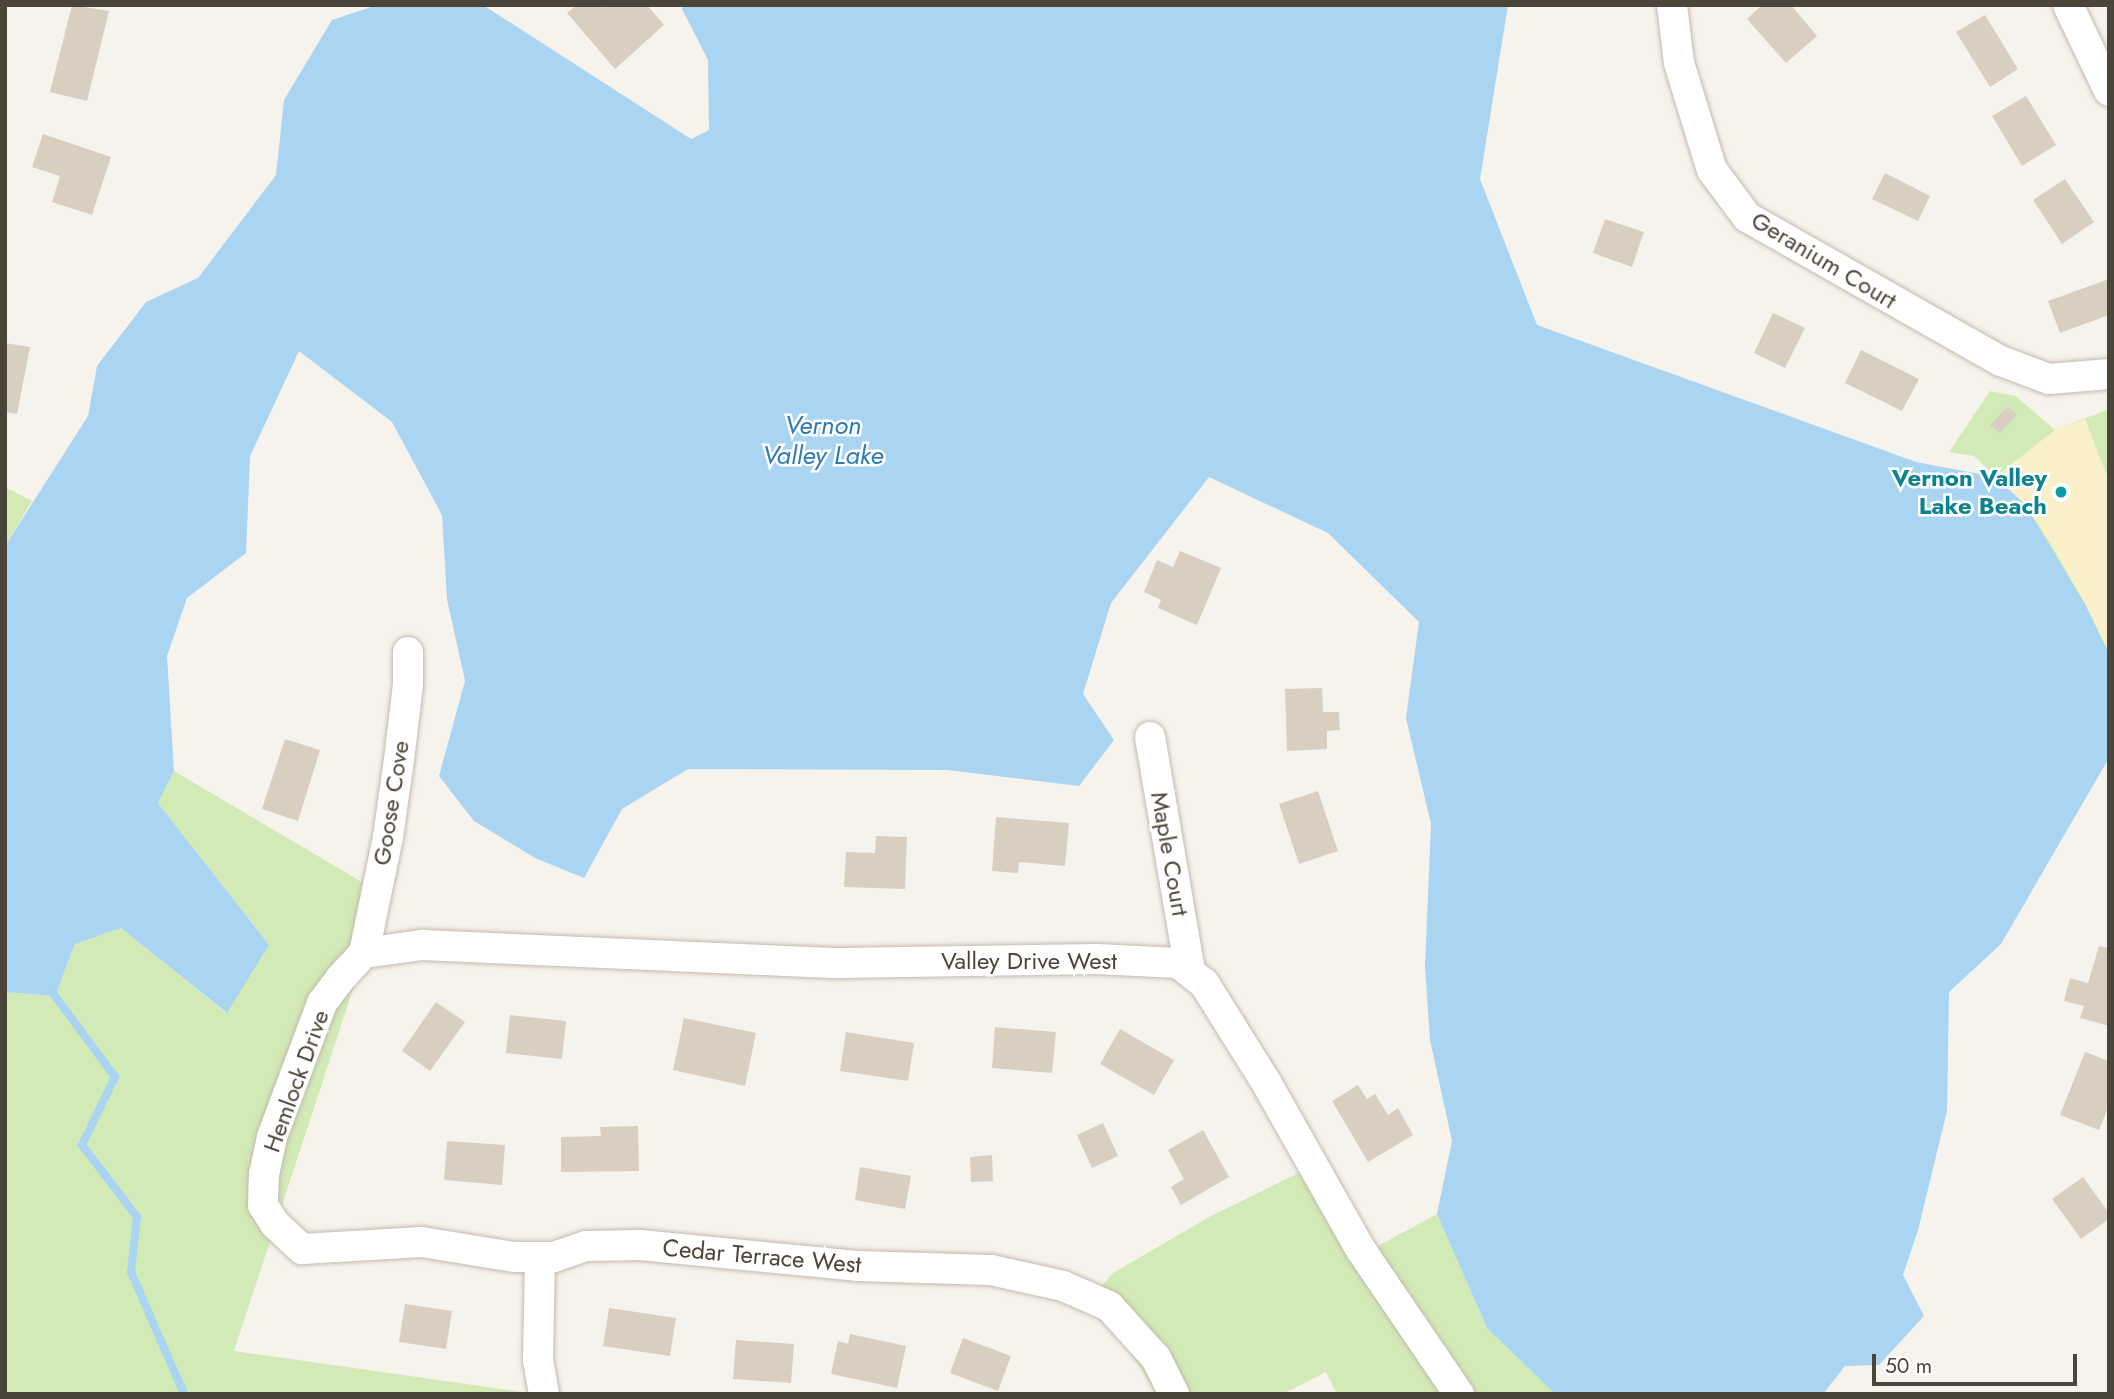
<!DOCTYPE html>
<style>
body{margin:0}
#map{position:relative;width:2114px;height:1399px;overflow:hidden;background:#f6f3ec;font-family:Jost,sans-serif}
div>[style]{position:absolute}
.green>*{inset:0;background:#d2eab5}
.sand>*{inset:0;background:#f9efc9}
.water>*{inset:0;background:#a9d4f2}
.stream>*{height:8px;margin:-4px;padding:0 4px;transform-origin:4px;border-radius:4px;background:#a9d4f2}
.building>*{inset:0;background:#d8cfc1}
.roads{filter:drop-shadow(0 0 2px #c2bbae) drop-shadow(0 0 2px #c2bbae)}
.minor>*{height:30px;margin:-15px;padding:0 15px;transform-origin:15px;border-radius:15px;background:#fff}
.dots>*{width:19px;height:19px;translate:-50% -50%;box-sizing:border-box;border:4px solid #fff;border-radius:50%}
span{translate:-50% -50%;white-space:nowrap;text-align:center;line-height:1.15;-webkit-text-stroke:5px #fff;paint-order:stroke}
.street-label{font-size:24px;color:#4b4439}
.culture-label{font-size:24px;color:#0d838f;font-weight:700}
.right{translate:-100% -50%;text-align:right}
.water-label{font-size:26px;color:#2e7ab2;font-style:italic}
.frame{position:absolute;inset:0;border:7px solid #4b4439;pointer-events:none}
.scale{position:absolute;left:1872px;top:1354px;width:205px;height:32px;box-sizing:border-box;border:4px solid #4b4439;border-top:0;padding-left:9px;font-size:21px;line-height:24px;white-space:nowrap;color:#4b4439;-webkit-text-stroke:5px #fff;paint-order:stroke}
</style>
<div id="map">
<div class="green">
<div style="clip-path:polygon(1990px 391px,2016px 396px,2055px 430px,2109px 409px,2109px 653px,2025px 504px,1974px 456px,1949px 452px)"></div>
<div style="clip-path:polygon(5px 487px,32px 501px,5px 546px)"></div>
<div style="clip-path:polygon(174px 771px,384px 895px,234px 1351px,536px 1394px,5px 1394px,5px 992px,55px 996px,75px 944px,121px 928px,226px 1013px,269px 945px,158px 803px)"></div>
<div style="clip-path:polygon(1315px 1165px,1369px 1251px,1437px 1214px,1487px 1328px,1555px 1394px,1337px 1394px,1326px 1372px,1283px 1394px,1157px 1394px,1094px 1295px,1113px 1273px,1211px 1216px)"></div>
</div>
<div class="sand">
<div style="clip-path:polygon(2085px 419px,2109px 481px,2109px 656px,2084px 602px,2050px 543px,2025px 504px,1995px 477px,2055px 430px)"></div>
</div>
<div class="water">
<div style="clip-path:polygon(377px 5px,483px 5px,691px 139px,709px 130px,708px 60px,682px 9px,684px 5px,1508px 5px,1480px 179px,1537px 325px,1916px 462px,1995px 477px,2025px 504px,2085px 604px,2109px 653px,2109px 758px,2001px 944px,1949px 992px,1947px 1111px,1918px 1230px,1903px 1275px,1924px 1316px,1879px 1365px,1845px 1366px,1823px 1394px,1555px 1394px,1487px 1328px,1437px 1214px,1452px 1141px,1430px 1040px,1425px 966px,1431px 824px,1406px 718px,1419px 622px,1328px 533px,1209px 477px,1111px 603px,1083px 694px,1114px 740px,1079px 786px,947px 770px,688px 769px,622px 809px,584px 878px,535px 858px,474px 821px,439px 776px,465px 681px,447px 599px,442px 515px,392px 422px,299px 351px,250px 456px,246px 553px,187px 598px,167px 656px,174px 771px,158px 803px,269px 945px,227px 1013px,121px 928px,75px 944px,55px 996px,5px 992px,5px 546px,88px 416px,97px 366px,146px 302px,198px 278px,276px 175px,284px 100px,332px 20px)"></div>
</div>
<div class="stream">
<div style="left:55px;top:996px;width:101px;rotate:53.5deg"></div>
<div style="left:115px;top:1077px;width:76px;rotate:115.9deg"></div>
<div style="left:82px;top:1145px;width:91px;rotate:52.6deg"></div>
<div style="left:137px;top:1217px;width:55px;rotate:96.2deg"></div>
<div style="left:131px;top:1272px;width:133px;rotate:66.5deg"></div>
</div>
<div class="building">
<div style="clip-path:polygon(72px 5px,109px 11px,87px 101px,50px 92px)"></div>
<div style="clip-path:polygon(577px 5px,604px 5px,606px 8px,609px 5px,647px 5px,664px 25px,615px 69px,567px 13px)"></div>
<div style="clip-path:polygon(1762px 5px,1791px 5px,1817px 36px,1786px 63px,1747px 19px)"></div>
<div style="clip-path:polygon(1985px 15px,2018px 69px,1990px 87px,1956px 32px)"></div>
<div style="clip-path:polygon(2026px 96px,2056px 145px,2022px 166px,1992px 116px)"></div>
<div style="clip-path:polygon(43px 134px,111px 157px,92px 215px,52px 202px,60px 176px,32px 167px)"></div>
<div style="clip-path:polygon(1885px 173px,1930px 196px,1918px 221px,1872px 199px)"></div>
<div style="clip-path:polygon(2065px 179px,2094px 222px,2062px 244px,2033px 200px)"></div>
<div style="clip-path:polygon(1605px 219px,1644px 232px,1632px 267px,1593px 253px)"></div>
<div style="clip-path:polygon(2109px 279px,2109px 315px,2060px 333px,2048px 301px)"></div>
<div style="clip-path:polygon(1773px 313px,1805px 328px,1785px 368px,1754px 353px)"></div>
<div style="clip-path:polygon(5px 343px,30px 347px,17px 414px,5px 412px)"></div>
<div style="clip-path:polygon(1861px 350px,1919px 379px,1902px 411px,1845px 383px)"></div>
<div style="clip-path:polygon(2008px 406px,2017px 415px,2000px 433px,1990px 425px)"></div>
<div style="clip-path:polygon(1180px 551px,1221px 568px,1197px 625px,1158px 608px,1161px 600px,1144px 592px,1157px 560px,1173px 567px)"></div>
<div style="clip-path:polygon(1322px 688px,1323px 712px,1339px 712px,1340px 730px,1327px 731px,1327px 749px,1287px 751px,1285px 689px)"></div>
<div style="clip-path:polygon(285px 739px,320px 750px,298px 821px,262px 809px)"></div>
<div style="clip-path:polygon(1318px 791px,1338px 851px,1299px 864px,1279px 804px)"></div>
<div style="clip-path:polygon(996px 817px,1069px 823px,1065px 866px,1019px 862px,1018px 873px,992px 871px)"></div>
<div style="clip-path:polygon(876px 836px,907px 837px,905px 889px,844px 887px,846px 852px,875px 853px)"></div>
<div style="clip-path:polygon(2099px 946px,2109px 948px,2109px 1026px,2080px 1018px,2084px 1006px,2064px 1001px,2070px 978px,2088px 983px)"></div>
<div style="clip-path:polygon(436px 1002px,465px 1022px,430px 1071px,402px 1051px)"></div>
<div style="clip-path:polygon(510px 1015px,566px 1021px,562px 1059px,506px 1053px)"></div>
<div style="clip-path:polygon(684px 1018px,756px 1033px,745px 1086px,673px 1070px)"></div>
<div style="clip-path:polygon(995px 1027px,1056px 1032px,1052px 1073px,992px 1068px)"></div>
<div style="clip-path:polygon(1120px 1029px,1174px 1060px,1154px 1095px,1100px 1064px)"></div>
<div style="clip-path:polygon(846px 1032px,914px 1043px,908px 1081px,840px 1071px)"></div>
<div style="clip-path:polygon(2085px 1052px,2109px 1061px,2109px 1105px,2099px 1130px,2060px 1115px)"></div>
<div style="clip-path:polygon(1358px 1085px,1367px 1099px,1375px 1094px,1388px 1115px,1398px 1108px,1413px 1135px,1368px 1162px,1332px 1101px)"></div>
<div style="clip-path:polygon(1103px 1123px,1118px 1156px,1092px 1168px,1077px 1135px)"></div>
<div style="clip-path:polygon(638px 1126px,639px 1171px,561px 1172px,561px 1137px,601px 1136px,600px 1127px)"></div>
<div style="clip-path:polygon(1203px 1130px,1229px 1177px,1181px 1205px,1171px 1187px,1184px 1179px,1168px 1150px)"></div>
<div style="clip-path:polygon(447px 1141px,505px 1145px,502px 1185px,444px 1180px)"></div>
<div style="clip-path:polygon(992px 1155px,993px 1181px,971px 1182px,970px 1157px)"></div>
<div style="clip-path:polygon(860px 1167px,911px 1176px,905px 1209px,855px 1200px)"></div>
<div style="clip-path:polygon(2083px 1177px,2109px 1213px,2109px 1219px,2081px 1239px,2052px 1199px)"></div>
<div style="clip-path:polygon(405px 1304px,452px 1311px,446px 1349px,399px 1342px)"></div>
<div style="clip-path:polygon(609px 1308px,676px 1318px,670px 1356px,603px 1346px)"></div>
<div style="clip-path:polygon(850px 1334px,906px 1346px,897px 1388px,831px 1374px,838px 1341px,848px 1344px)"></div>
<div style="clip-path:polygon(963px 1338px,1011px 1356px,998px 1391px,950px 1373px)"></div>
<div style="clip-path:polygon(736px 1340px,794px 1344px,791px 1383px,733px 1379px)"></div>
</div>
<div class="roads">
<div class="minor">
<div style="left:1672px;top:5px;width:58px;rotate:83.1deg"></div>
<div style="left:1679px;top:63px;width:112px;rotate:72.9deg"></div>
<div style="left:1712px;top:170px;width:59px;rotate:53.3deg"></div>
<div style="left:1747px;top:217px;width:292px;rotate:29.6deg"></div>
<div style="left:2001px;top:361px;width:51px;rotate:20.6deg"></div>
<div style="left:2049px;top:379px;width:60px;rotate:-4.8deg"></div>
<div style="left:2068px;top:5px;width:95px;rotate:64.5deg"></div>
<div style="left:1150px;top:737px;width:238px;rotate:80.3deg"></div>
<div style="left:364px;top:953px;width:59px;rotate:-7.9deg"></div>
<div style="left:422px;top:945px;width:416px;rotate:2.5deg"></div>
<div style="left:838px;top:963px;width:259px;rotate:-0.9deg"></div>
<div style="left:1097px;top:959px;width:81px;rotate:2.8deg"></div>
<div style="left:1178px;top:963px;width:33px;rotate:38deg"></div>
<div style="left:1204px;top:983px;width:119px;rotate:58deg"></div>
<div style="left:1267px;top:1084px;width:191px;rotate:60.5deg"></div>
<div style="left:1361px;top:1250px;width:174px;rotate:55.8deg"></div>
<div style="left:364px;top:953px;width:35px;rotate:133deg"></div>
<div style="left:340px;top:979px;width:30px;rotate:127deg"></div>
<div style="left:322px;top:1003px;width:143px;rotate:110.5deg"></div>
<div style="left:272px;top:1137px;width:38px;rotate:102deg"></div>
<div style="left:264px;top:1174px;width:31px;rotate:92deg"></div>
<div style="left:263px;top:1205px;width:22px;rotate:58deg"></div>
<div style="left:275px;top:1224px;width:37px;rotate:43deg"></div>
<div style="left:302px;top:1249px;width:120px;rotate:-3.3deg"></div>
<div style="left:422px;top:1242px;width:93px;rotate:9.3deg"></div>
<div style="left:514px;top:1257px;width:40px"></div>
<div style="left:554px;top:1257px;width:34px;rotate:-19deg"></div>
<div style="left:586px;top:1246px;width:54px;rotate:-1.1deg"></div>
<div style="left:640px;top:1245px;width:218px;rotate:5.5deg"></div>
<div style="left:857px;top:1266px;width:134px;rotate:1.7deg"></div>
<div style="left:991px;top:1270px;width:74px;rotate:12.5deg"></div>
<div style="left:1063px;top:1286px;width:50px;rotate:23.5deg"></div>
<div style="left:1109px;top:1306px;width:70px;rotate:47.9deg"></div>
<div style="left:1156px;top:1358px;width:40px;rotate:63.4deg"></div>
<div style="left:364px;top:953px;width:118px;rotate:-78.3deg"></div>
<div style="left:388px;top:837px;width:78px;rotate:-81.9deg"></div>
<div style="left:399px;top:760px;width:77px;rotate:-83.2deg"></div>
<div style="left:408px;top:684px;width:32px;rotate:-90deg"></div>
<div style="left:540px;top:1257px;width:103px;rotate:91.1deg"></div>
<div style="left:538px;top:1360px;width:35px;rotate:80deg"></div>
</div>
</div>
<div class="dots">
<div style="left:2061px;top:492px;background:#0f9aa8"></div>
</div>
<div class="street-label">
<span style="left:1824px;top:260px;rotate:31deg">Geranium Court</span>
<span style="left:391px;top:803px;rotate:-81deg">Goose Cove</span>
<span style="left:1170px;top:854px;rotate:80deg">Maple Court</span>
<span style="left:1029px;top:961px">Valley Drive West</span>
<span style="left:296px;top:1081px;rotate:-70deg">Hemlock Drive</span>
<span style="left:762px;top:1256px;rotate:5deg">Cedar Terrace West</span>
</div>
<div class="culture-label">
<span class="right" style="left:2047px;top:492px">Vernon Valley<br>Lake Beach</span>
</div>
<div class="water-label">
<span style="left:823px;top:441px">Vernon<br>Valley Lake</span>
</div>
<div class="frame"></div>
<div class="scale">50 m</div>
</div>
